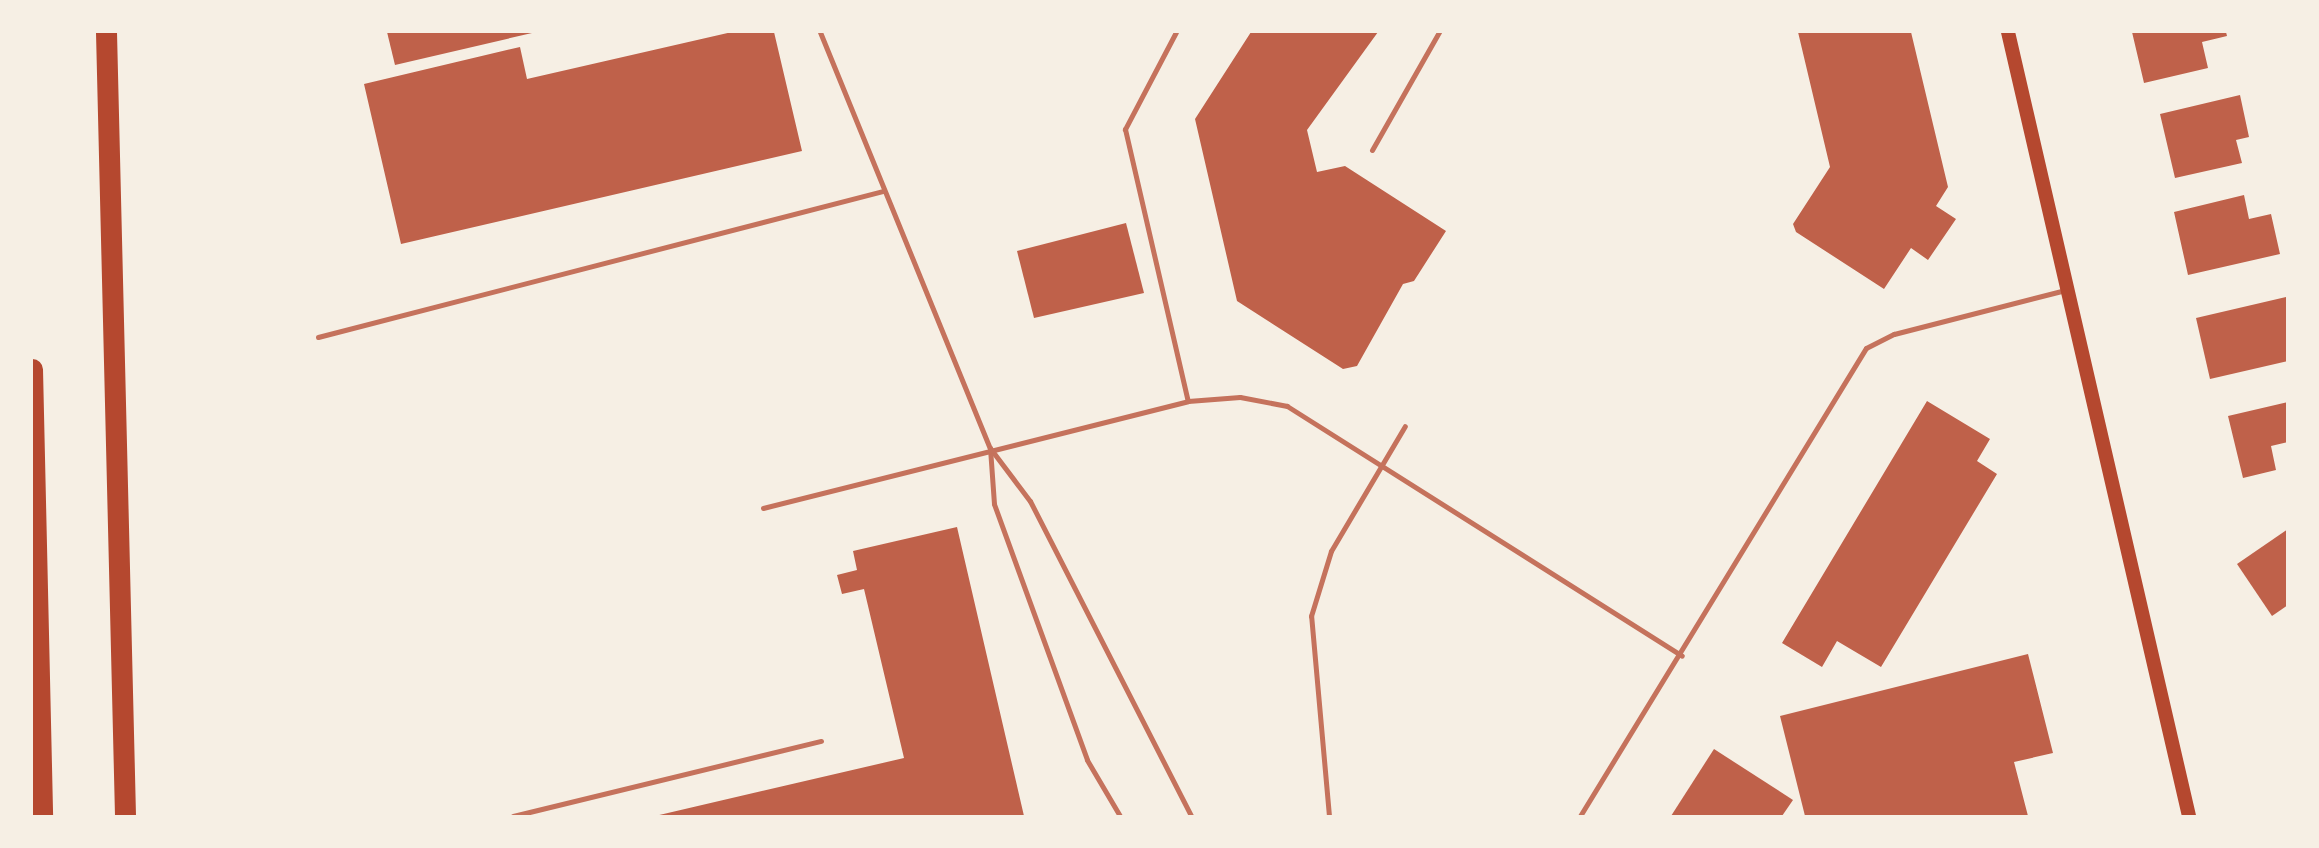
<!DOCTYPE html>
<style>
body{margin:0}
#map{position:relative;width:2319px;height:848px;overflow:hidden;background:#f6efe4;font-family:Commissioner,sans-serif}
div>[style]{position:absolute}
.building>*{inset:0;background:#bf614a}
.service>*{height:5px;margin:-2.5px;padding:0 2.5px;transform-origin:2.5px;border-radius:2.5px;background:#c5725c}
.secondary>*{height:14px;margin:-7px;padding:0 7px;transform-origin:7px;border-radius:7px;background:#b5482f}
.motorway>*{height:21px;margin:-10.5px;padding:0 10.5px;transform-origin:10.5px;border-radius:10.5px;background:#b5482f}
span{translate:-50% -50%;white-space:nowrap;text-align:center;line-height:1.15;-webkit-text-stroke:5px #f6efe4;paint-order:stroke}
.frame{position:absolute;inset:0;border:33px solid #f6efe4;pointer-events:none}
</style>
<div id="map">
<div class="building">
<div style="clip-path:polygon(387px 32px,532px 32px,532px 33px,395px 65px)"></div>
<div style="clip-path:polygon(732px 32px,774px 32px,802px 151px,401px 244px,364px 84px,520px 47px,527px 79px)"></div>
<div style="clip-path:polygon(1251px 32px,1378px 32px,1307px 130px,1317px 172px,1345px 166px,1446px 231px,1414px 281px,1403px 284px,1357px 366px,1343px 369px,1237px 301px,1195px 119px)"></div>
<div style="clip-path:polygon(1798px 32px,1911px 32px,1948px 187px,1936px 206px,1956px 219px,1928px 260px,1911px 248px,1884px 289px,1796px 232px,1793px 224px,1830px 167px)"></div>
<div style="clip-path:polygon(2132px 32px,2226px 32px,2227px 36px,2202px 42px,2208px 68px,2144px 83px)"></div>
<div style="clip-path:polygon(2240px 95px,2249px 137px,2236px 140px,2242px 163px,2175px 178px,2160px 114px)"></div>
<div style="clip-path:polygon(2244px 195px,2249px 219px,2271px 214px,2280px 254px,2188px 275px,2174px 212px)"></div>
<div style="clip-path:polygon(1126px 223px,1144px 293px,1034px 318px,1017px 251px)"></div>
<div style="clip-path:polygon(2286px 297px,2288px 361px,2210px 379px,2196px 318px)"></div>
<div style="clip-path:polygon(1927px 401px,1990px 439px,1977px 461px,1997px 474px,1881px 667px,1837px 641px,1822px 667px,1782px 643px)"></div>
<div style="clip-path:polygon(2288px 402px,2288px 442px,2271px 446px,2276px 470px,2243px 478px,2228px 416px)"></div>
<div style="clip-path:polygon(957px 527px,1024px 816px,655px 816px,904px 758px,864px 589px,842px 594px,837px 575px,857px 570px,853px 551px)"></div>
<div style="clip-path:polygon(2288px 529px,2288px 605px,2272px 616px,2237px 564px)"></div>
<div style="clip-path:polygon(2028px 654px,2053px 753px,2014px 762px,2028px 816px,1805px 816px,1780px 716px)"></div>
<div style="clip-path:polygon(1714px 749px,1793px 800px,1782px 816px,1671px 816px)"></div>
</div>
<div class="service">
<div style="left:820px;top:32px;width:449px;rotate:67.8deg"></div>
<div style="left:990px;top:448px;width:66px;rotate:53deg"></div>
<div style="left:1030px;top:501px;width:354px;rotate:62.9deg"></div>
<div style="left:1176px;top:32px;width:110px;rotate:117.7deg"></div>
<div style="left:1125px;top:129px;width:279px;rotate:77deg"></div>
<div style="left:1372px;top:150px;width:136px;rotate:-60.4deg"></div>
<div style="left:318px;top:337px;width:584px;rotate:-14.49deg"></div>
<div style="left:990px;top:448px;width:56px;rotate:85.9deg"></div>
<div style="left:994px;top:504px;width:272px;rotate:70deg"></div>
<div style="left:1087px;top:760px;width:65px;rotate:59.5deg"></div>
<div style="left:763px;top:508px;width:438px;rotate:-14.1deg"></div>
<div style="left:1188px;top:401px;width:52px;rotate:-4.4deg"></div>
<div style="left:1240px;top:397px;width:48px;rotate:10.8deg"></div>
<div style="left:1287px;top:406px;width:467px;rotate:32.3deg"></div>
<div style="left:513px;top:816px;width:317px;rotate:-13.7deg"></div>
<div style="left:1329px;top:816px;width:201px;rotate:-95.1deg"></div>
<div style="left:1311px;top:616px;width:68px;rotate:-72.9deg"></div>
<div style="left:1331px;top:551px;width:145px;rotate:-59.4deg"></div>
<div style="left:1580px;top:816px;width:548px;rotate:-58.57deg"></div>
<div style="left:1866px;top:348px;width:31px;rotate:-27deg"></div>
<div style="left:1894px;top:334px;width:177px;rotate:-14.4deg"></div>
</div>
<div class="secondary">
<div style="left:2008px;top:32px;width:805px;rotate:77deg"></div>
</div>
<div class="motorway">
<div style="left:106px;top:32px;width:784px;rotate:88.61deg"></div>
<div style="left:32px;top:369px;width:447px;rotate:88.7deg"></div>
</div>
<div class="frame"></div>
</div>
